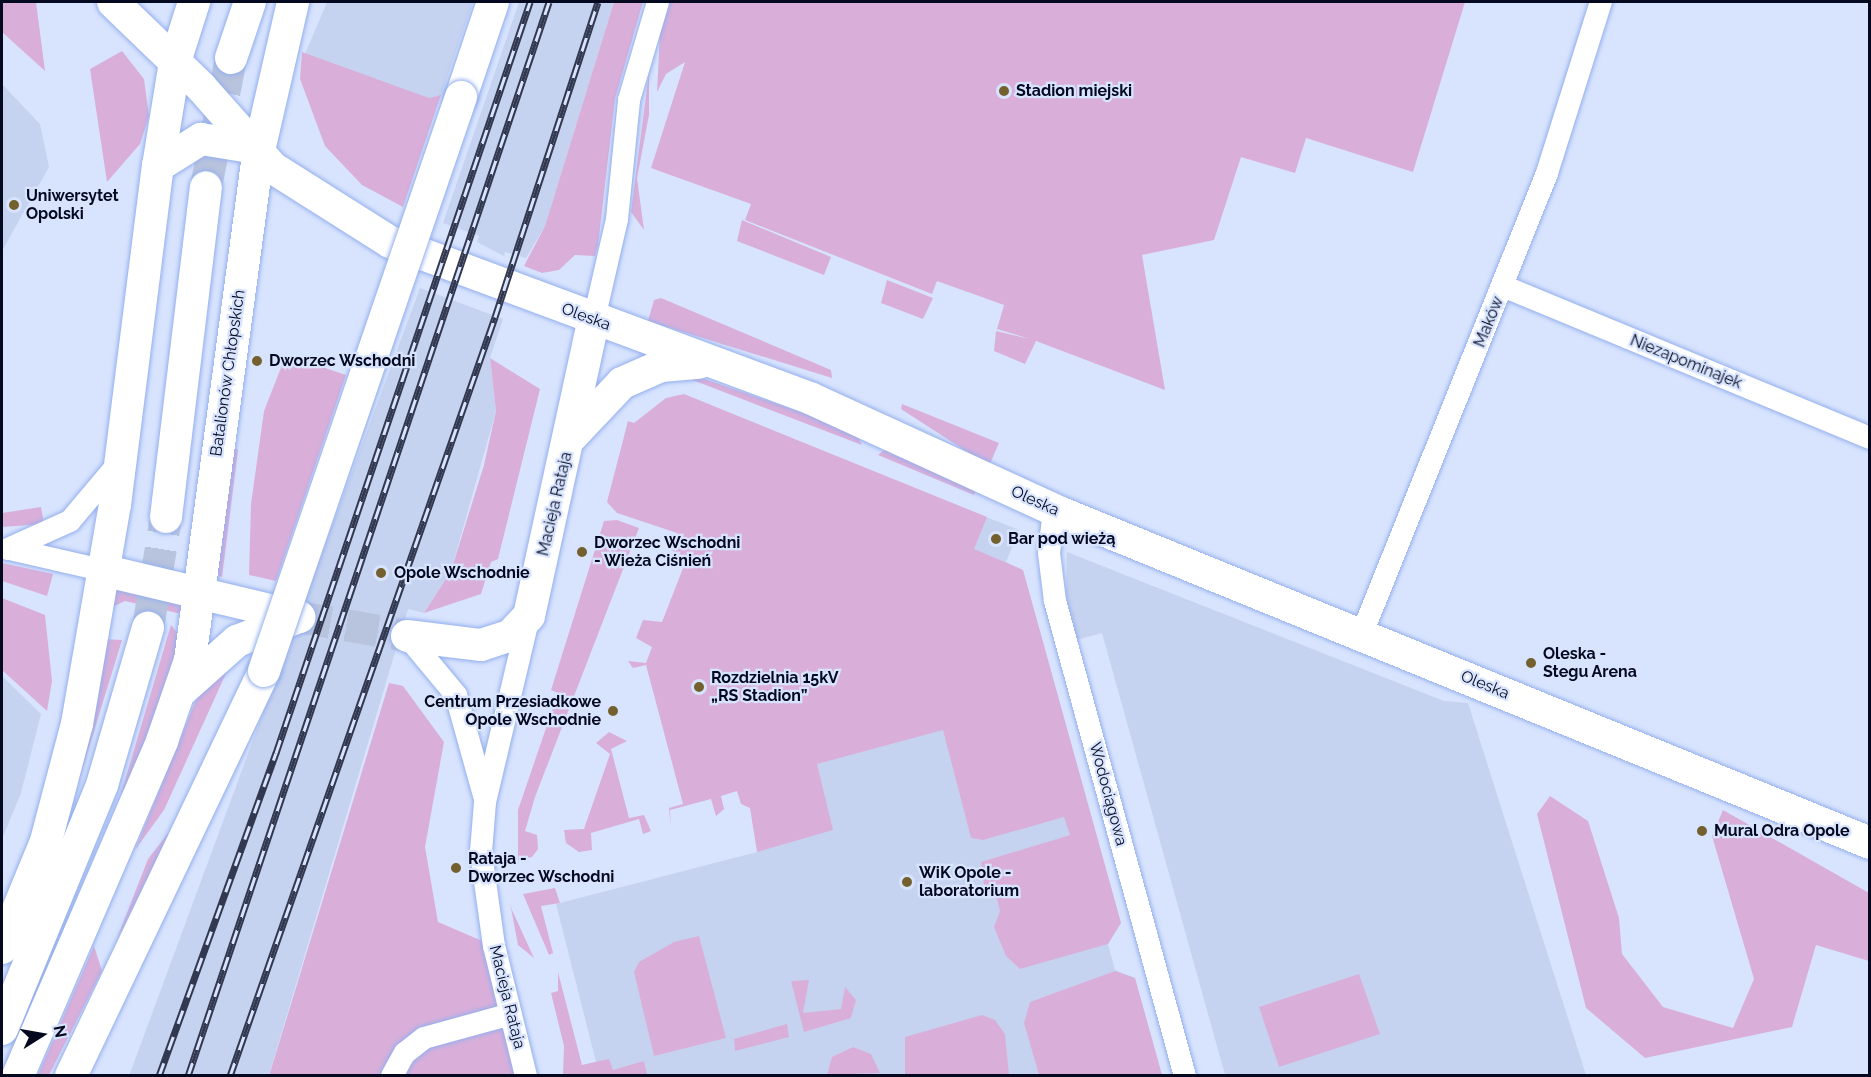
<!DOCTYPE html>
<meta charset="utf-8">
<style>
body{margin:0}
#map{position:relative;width:1871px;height:1077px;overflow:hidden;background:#d8e4fe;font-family:Raleway,sans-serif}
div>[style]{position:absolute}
.built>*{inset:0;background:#c6d3f0}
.green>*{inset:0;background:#d9afda}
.secondary-tunnel>*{height:32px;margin-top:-16px;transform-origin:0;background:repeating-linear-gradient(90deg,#b8c3dd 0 32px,transparent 0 48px)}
.roads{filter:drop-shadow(0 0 2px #94afed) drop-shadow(0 0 2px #94afed)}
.street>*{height:22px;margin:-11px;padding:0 11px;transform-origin:11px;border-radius:11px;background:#fff}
.secondary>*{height:32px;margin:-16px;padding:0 16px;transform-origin:16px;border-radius:16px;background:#fff}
.rail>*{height:7px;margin-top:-3.5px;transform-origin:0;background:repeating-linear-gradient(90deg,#d8e4fe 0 14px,#31384f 0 28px);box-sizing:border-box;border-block:2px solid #31384f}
.bridges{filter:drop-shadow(0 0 2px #94afed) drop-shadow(0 0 2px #94afed)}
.secondary-bridge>*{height:32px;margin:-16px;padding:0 16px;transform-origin:16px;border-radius:16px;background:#fff}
.dots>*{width:16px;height:16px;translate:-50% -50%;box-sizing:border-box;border:3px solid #d8e4fe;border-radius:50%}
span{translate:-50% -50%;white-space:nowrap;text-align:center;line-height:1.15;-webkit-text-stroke:4.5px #d8e4fe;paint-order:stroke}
.poi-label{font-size:16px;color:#04091f;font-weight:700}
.left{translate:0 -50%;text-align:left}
.right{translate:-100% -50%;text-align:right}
.street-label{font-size:16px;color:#04091f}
.frame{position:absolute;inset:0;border:3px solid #04091f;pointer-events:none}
.north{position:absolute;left:12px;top:1005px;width:60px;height:60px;-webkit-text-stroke:4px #d8e4fe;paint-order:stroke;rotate:79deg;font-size:16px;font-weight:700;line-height:24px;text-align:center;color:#04091f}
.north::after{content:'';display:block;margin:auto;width:21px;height:27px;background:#04091f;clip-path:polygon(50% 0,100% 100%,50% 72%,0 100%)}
</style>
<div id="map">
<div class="built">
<div style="clip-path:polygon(327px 2px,473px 2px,441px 95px,435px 99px,409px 95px,305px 54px)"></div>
<div style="clip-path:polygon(519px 2px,614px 2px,545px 226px,526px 258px,505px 252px,504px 256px,477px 242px,479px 236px,443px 223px)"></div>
<div style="clip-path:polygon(2px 84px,40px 124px,49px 167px,2px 251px)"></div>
<div style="clip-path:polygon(420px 288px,503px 319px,490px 358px,496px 411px,451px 571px,424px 613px,408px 609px,269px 1075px,129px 1076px)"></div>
<div style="clip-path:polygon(740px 420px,1019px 530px,1006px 562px,1023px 570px,1121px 923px,1108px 944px,1115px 970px,1135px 978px,1162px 1075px,585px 1075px,582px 1065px,596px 1062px,556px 904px,757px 852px,760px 791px)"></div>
<div style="clip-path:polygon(1067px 552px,1444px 701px,1468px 703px,1586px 1075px,1225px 1075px,1102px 633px,1076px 640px,1066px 595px)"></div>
<div style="clip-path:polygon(2px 676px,41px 714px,21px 793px,2px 839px)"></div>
</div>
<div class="green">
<div style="clip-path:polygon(2px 2px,36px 2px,45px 71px,2px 32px)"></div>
<div style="clip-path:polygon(614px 2px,643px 2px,615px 99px,598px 245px,595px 256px,575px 255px,559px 270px,542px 273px,524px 266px,545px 226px)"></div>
<div style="clip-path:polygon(670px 2px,1465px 2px,1413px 172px,1306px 138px,1295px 173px,1241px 157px,1214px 240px,1142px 255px,1165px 390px,1036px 341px,1025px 364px,994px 351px,996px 331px,1030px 339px,997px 329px,1004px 305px,937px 281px,932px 294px,745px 220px,751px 204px,651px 168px,685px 62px,666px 74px,657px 92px,660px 34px)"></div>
<div style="clip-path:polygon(122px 51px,144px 79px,149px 116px,140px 144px,107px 182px,90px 69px)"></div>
<div style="clip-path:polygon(302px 52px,429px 98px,441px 95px,403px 207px,362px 185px,325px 146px,300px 79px)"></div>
<div style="clip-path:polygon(649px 72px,649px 115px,637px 178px,644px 230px,631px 212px)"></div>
<div style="clip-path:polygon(742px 220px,831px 257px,824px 275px,737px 241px)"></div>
<div style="clip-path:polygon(887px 280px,933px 298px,923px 319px,881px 303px)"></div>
<div style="clip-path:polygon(661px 298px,831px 370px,832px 378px,648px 321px,654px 300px)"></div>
<div style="clip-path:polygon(286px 355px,346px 375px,276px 581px,249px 575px,251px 504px,264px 411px)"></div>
<div style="clip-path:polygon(490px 358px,540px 389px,498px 559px,491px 562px,481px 594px,424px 613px,451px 571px,484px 465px,496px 411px)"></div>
<div style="clip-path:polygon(693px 375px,855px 431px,862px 445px,690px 379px,670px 379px,640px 390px,646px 380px)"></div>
<div style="clip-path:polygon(684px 394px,987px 517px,974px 549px,1023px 570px,1121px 923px,1108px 944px,1020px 969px,1006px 956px,994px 927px,1000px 911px,997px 899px,985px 892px,981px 862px,1070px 835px,1064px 817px,983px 840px,971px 838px,943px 730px,817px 764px,833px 830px,757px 852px,750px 808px,741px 804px,737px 791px,721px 796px,724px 809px,716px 816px,711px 799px,670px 810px,671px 827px,669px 808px,683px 804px,646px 665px,633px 668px,628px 661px,646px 663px,652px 647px,636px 638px,643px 620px,662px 622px,687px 558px,671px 550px,677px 533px,617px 513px,607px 502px,628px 421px,634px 423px,666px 398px)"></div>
<div style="clip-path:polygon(902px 404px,999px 443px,989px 466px,901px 409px)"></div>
<div style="clip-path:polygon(888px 447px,977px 489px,974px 495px,878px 455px)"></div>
<div style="clip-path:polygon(235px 448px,238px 450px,222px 577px,211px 574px)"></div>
<div style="clip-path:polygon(41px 507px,44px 524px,2px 527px,2px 513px)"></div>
<div style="clip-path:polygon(617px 520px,639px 528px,535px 797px,525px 831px,537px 835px,538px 849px,532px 857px,518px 860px,518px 810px,558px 693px,551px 690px,604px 521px)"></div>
<div style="clip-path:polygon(2px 563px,53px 574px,47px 596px,2px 581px)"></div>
<div style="clip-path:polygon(105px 587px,186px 603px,190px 616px,125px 601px,108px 609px)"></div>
<div style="clip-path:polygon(2px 598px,45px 615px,52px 681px,47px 711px,2px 670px)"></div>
<div style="clip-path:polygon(171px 625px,184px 641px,128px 796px,121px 794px)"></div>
<div style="clip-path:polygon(101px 639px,122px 640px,70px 809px)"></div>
<div style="clip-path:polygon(228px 669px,164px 810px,135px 850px,198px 695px)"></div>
<div style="clip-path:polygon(389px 683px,403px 686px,444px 742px,425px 847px,438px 922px,494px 946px,526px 1075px,269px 1076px)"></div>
<div style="clip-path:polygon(609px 732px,627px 741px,611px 749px,629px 818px,644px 815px,651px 831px,643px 834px,639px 819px,591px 833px,592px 850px,579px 852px,566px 843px,564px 830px,584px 829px,610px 754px,596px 743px)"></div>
<div style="clip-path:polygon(1550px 796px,1588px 821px,1619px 918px,1622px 954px,1663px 1007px,1733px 1028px,1754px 979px,1712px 836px,1723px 810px,1869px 893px,1869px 961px,1816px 945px,1792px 1027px,1645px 1058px,1586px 1008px,1537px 814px)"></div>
<div style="clip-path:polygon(176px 823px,116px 941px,148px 859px)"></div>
<div style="clip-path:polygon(555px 888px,560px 903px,541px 906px,553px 953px,549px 955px,523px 894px)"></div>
<div style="clip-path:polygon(510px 903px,512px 910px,534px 958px,518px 945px)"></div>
<div style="clip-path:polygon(699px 936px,726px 1038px,654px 1056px,634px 972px,639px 962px,674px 942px)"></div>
<div style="clip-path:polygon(94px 946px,102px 971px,49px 1075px,38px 1075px)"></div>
<div style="clip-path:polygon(1115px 971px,1135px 978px,1162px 1075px,1039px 1075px,1024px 1023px,1030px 1002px)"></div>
<div style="clip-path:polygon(558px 972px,582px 1065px,609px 1059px,613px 1070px,644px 1061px,647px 1074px,563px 1075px,564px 1046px,551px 993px,558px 991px)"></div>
<div style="clip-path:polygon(1359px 974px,1380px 1034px,1279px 1067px,1259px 1007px)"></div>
<div style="clip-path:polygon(809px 980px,803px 1013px,841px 1009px,845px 987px,856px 1000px,851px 1018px,804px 1032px,791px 981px)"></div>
<div style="clip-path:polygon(982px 1015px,995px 1020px,1005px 1034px,1009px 1075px,905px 1075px,905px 1037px)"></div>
<div style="clip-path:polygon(787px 1024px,789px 1037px,735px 1051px,734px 1039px)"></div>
<div style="clip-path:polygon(853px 1047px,871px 1054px,880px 1073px,827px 1075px,832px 1057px)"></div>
</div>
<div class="secondary-tunnel">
<div style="left:206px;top:187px;width:131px;rotate:-79deg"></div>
<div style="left:299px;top:617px;width:110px;rotate:10deg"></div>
<div style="left:148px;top:628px;width:112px;rotate:-80.8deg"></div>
</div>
<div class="roads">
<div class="street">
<div style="left:1503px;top:286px;width:397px;rotate:22.5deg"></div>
<div style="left:594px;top:319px;width:103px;rotate:-77deg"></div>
<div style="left:617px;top:219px;width:120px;rotate:-84.2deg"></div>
<div style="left:629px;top:100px;width:102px;rotate:-73.5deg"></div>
<div style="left:1054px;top:510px;width:43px;rotate:96.6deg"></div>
<div style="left:1049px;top:553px;width:48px;rotate:82.9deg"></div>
<div style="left:1055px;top:601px;width:492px;rotate:74.7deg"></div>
<div style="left:8px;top:549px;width:68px;rotate:-24.3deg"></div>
<div style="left:70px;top:521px;width:76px;rotate:-49.8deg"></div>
<div style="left:10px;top:549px;width:94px;rotate:12.9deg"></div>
<div style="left:407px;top:636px;width:77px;rotate:50.3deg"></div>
<div style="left:456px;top:695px;width:104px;rotate:74.4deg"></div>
<div style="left:1361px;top:636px;width:499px;rotate:-68.1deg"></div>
<div style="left:1547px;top:173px;width:179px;rotate:-72.5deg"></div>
<div style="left:392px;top:1076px;width:26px;rotate:-61deg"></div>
<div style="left:405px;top:1053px;width:24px;rotate:-38deg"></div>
<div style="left:424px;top:1038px;width:90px;rotate:-15.4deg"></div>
<div style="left:526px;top:1076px;width:134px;rotate:-103.8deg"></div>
<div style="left:494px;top:946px;width:95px;rotate:-97.9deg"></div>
<div style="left:481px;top:852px;width:50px;rotate:-85.4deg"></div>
<div style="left:485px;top:802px;width:191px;rotate:-76.7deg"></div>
</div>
<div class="secondary">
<div style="left:113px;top:2px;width:122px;rotate:44deg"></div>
<div style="left:201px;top:87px;width:108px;rotate:48.4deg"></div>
<div style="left:273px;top:168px;width:138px;rotate:32.3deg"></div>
<div style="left:390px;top:242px;width:450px;rotate:20.4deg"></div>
<div style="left:812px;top:399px;width:266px;rotate:24.6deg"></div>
<div style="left:1054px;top:510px;width:881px;rotate:22.2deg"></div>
<div style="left:231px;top:58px;width:59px;rotate:-71.3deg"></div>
<div style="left:461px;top:97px;width:100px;rotate:-71.4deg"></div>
<div style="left:158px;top:166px;width:51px;rotate:-32.1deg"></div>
<div style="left:201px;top:139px;width:50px;rotate:9.3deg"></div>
<div style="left:571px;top:437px;width:74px;rotate:-46.6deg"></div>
<div style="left:622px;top:383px;width:43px;rotate:-23.6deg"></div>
<div style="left:661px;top:366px;width:38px;rotate:-5deg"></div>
<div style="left:166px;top:517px;width:332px;rotate:-83.1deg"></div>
<div style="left:102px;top:570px;width:203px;rotate:13.4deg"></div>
<div style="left:407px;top:636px;width:75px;rotate:6.9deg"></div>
<div style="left:481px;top:645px;width:32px;rotate:-18deg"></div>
<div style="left:511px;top:635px;width:26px;rotate:-47deg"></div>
<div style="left:529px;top:616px;width:304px;rotate:-77.7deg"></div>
<div style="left:182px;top:690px;width:74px;rotate:-41.7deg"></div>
<div style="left:237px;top:641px;width:66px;rotate:-21.2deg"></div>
<div style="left:2px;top:948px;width:116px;rotate:-67.6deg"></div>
<div style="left:46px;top:841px;width:121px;rotate:-75.2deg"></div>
<div style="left:77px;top:724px;width:222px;rotate:-80.2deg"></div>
<div style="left:115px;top:505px;width:342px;rotate:-82.8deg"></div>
<div style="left:158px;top:166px;width:105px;rotate:-80.7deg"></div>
<div style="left:175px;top:62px;width:63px;rotate:-72.4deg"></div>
<div style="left:2px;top:1029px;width:264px;rotate:-67.7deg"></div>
<div style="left:102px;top:785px;width:164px;rotate:-73.7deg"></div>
<div style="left:18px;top:1076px;width:365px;rotate:-66.7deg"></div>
<div style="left:162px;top:741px;width:86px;rotate:-70.9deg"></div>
<div style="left:190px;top:660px;width:510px;rotate:-82.33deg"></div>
<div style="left:258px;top:155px;width:157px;rotate:-77.1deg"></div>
<div style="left:71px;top:1076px;width:449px;rotate:-64.5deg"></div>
</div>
</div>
<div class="rail">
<div style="left:159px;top:1076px;width:344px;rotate:-70.1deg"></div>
<div style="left:276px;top:753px;width:793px;rotate:-71.31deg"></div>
<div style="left:188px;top:1076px;width:1133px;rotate:-71.42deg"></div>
<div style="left:230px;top:1076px;width:804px;rotate:-70.75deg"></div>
<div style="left:495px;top:317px;width:331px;rotate:-71.9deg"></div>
</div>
<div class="bridges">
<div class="secondary-bridge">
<div style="left:264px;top:671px;width:607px;rotate:-71.06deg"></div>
</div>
</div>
<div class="dots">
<div style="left:1004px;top:91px;background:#745f2e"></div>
<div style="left:14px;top:205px;background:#745f2e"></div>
<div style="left:257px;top:361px;background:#745f2e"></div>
<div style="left:996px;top:539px;background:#745f2e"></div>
<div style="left:582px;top:552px;background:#745f2e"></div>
<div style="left:381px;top:573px;background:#745f2e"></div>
<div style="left:1531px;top:663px;background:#745f2e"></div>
<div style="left:699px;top:687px;background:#745f2e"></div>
<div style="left:613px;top:711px;background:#745f2e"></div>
<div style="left:1702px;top:831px;background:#745f2e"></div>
<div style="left:456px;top:868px;background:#745f2e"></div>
<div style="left:907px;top:882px;background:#745f2e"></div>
</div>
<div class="poi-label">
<span class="left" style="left:1016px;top:91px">Stadion miejski</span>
<span class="left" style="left:26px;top:205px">Uniwersytet<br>Opolski</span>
<span class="left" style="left:269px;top:361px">Dworzec Wschodni</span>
<span class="left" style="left:1008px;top:539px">Bar pod wieżą</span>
<span class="left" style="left:594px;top:552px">Dworzec Wschodni<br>- Wieża Ciśnień</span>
<span class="left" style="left:394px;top:573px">Opole Wschodnie</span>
<span class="left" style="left:1543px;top:663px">Oleska -<br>Stegu Arena</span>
<span class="left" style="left:711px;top:687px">Rozdzielnia 15kV<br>„RS Stadion”</span>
<span class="right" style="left:601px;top:711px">Centrum Przesiadkowe<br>Opole Wschodnie</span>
<span class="left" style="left:1714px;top:831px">Mural Odra Opole</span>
<span class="left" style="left:468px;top:868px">Rataja -<br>Dworzec Wschodni</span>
<span class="left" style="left:919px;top:882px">WiK Opole -<br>laboratorium</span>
</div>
<div class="street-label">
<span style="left:586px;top:317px;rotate:20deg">Oleska</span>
<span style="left:1489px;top:322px;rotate:-68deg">Maków</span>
<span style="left:1686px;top:362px;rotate:22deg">Niezapominajek</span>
<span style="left:228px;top:373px;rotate:-82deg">Batalionów Chłopskich</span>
<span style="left:1035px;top:501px;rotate:24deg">Oleska</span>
<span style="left:555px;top:504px;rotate:-77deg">Macieja Rataja</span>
<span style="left:1485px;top:685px;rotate:22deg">Oleska</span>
<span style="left:1108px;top:794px;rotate:75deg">Wodociągowa</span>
<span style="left:507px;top:997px;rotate:76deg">Macieja Rataja</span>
</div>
<div class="frame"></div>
<div class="north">N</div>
</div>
